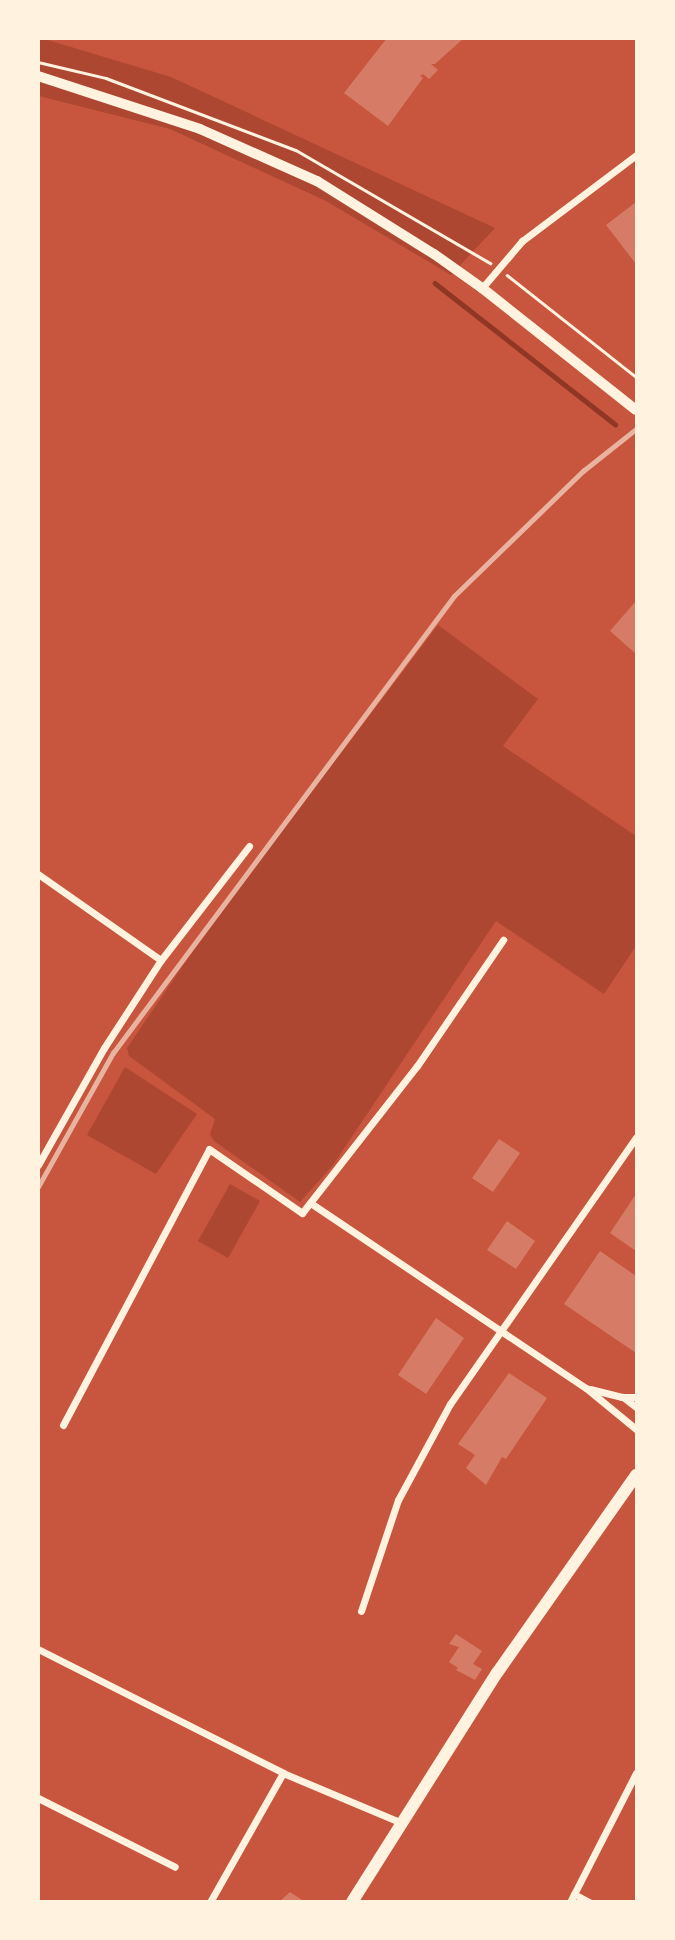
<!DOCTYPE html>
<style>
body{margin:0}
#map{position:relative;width:675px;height:1940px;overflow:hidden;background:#c8553d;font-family:Rubik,sans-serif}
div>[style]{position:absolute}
.green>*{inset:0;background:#ae4732}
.stream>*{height:4.5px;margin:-2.25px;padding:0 2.25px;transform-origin:2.25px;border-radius:2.25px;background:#8f3625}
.building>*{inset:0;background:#d67c66}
.path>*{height:2.5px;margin:-1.25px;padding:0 1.25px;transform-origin:1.25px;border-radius:1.25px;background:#fff3e0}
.minor>*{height:7px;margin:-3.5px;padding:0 3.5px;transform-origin:3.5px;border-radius:3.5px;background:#fff3e0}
.tertiary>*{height:10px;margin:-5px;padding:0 5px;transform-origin:5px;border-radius:5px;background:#fff3e0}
.primary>*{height:12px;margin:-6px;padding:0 6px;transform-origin:6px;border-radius:6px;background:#fff3e0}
.rail>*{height:4.5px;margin:-2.25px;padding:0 2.25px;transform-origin:2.25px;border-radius:2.25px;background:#e9b49f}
span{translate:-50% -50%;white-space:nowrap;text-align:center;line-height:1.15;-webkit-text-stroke:5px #fff3e0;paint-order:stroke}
.frame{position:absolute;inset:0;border:40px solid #fff3e0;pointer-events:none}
</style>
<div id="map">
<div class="green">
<div style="clip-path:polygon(41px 38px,171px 77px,495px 228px,451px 275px,326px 201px,170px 129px,39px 96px,38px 39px)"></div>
<div style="clip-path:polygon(438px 625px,538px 699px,503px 746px,636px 836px,636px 946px,604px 994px,496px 921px,333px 1165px,300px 1202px,214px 1141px,210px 1134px,215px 1119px,129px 1056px,127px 1048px,205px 933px)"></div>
<div style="clip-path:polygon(125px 1067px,197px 1114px,156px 1174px,87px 1135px)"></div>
<div style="clip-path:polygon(230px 1184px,260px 1201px,228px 1258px,198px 1241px)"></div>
</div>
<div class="stream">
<div style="left:435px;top:283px;width:229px;rotate:38.1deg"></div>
</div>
<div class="building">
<div style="clip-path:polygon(387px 38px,464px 38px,435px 64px,431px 64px,438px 70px,429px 79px,423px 74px,420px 76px,423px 78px,388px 126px,344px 93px)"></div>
<div style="clip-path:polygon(636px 202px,636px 264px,606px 225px)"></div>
<div style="clip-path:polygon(636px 601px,636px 654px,610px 631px)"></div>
<div style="clip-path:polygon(499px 1139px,520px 1153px,493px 1192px,472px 1178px)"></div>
<div style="clip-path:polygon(636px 1194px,636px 1251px,610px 1233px)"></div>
<div style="clip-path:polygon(507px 1221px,535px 1241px,516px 1269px,487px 1250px)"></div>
<div style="clip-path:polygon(600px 1251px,636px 1276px,636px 1353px,564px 1304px)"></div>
<div style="clip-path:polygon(436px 1318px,464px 1338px,426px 1394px,398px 1375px)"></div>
<div style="clip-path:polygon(509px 1373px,547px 1398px,506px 1459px,502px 1457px,486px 1485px,466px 1468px,475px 1455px,458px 1444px)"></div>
<div style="clip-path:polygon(456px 1634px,482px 1651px,473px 1664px,482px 1669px,475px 1680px,456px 1670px,458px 1668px,449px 1662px,459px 1647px,449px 1644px)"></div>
<div style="clip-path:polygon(290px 1892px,305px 1902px,279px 1902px)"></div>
</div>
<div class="path">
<div style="left:38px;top:62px;width:70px;rotate:13.2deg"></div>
<div style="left:106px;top:78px;width:203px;rotate:20.8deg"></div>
<div style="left:296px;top:150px;width:225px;rotate:30.2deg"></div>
<div style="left:507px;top:275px;width:164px;rotate:38.3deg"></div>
</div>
<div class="minor">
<div style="left:482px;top:288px;width:62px;rotate:-49.6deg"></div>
<div style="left:522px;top:241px;width:143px;rotate:-37deg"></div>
<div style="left:38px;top:874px;width:150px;rotate:35deg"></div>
<div style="left:38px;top:1165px;width:134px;rotate:-60.6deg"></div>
<div style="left:104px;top:1048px;width:105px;rotate:-57.1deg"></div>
<div style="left:161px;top:960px;width:144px;rotate:-52.3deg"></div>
<div style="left:312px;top:1204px;width:330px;rotate:33.9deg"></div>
<div style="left:586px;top:1388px;width:65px;rotate:39.4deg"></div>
<div style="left:590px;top:1389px;width:33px;rotate:14deg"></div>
<div style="left:622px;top:1397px;width:14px"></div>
<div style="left:623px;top:1397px;width:16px;rotate:38deg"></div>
<div style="left:63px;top:1425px;width:312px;rotate:-62.1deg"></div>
<div style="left:209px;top:1149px;width:113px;rotate:34.5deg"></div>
<div style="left:302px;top:1213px;width:187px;rotate:-52deg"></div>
<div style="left:417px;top:1066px;width:153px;rotate:-55.7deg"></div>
<div style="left:361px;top:1611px;width:117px;rotate:-71.6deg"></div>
<div style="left:398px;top:1500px;width:109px;rotate:-61.6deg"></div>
<div style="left:450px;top:1404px;width:325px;rotate:-55.1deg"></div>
<div style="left:38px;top:1649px;width:275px;rotate:26.8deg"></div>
<div style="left:283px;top:1773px;width:129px;rotate:22.8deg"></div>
<div style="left:38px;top:1798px;width:153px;rotate:26.7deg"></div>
<div style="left:574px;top:1894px;width:17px;rotate:28deg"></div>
<div style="left:210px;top:1902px;width:148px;rotate:-60.5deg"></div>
<div style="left:570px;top:1902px;width:145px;rotate:-62.9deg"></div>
</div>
<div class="tertiary">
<div style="left:38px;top:76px;width:170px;rotate:18.1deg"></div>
<div style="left:200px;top:129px;width:128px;rotate:24deg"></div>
<div style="left:317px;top:181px;width:138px;rotate:32deg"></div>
<div style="left:434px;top:254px;width:59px;rotate:35.3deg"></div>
<div style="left:482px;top:288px;width:196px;rotate:38.4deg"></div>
</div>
<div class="primary">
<div style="left:352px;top:1902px;width:271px;rotate:-57.7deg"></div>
<div style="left:497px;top:1673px;width:242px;rotate:-54.9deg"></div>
</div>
<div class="rail">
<div style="left:38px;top:1187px;width:154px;rotate:-60.8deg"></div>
<div style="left:113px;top:1053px;width:570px;rotate:-53.27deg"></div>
<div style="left:454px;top:596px;width:180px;rotate:-44.1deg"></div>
<div style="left:583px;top:471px;width:68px;rotate:-38.4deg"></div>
</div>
<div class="frame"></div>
</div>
